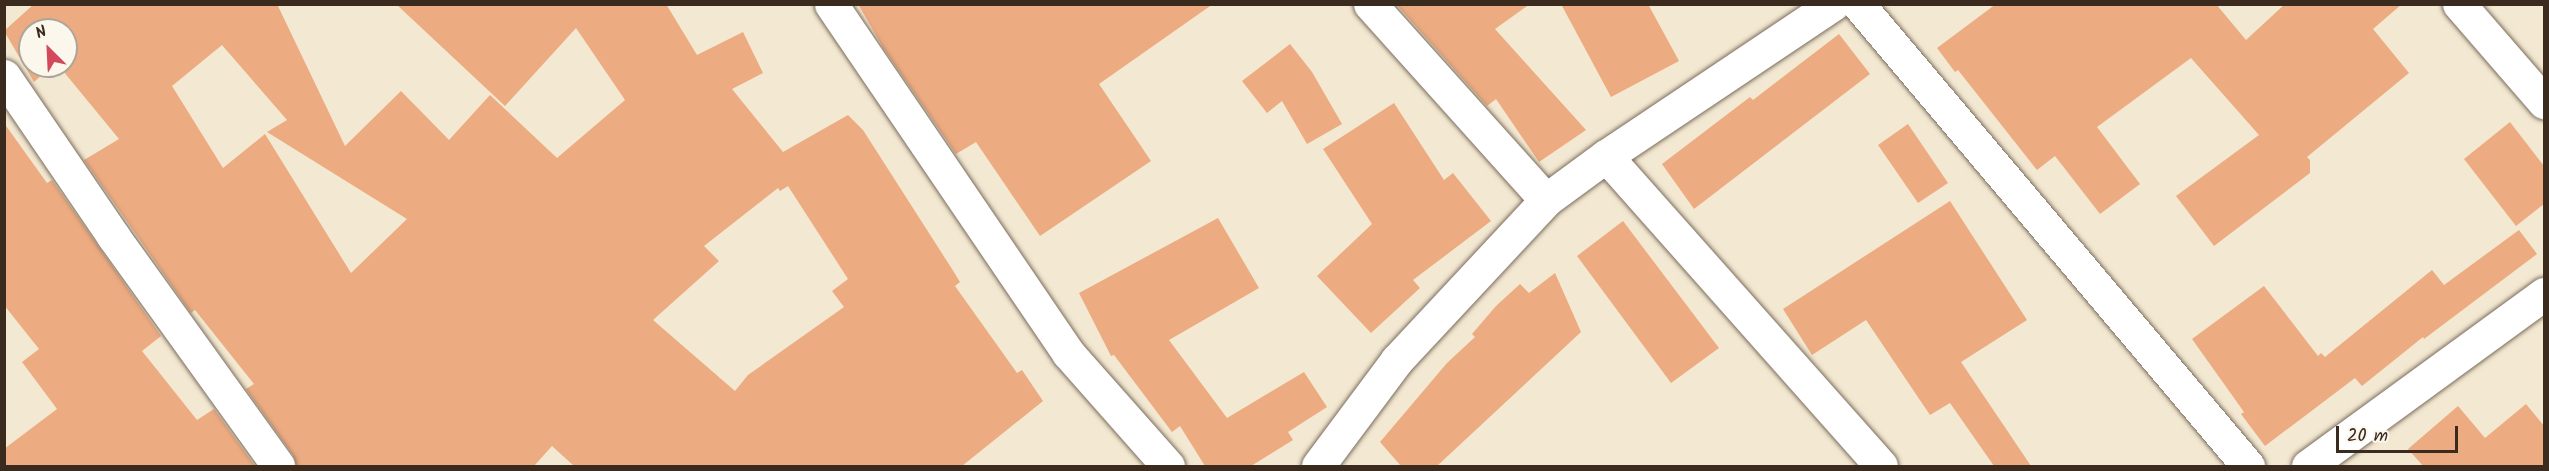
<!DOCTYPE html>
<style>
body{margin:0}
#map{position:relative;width:2549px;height:471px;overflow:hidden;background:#f3e8d1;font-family:Kalam,sans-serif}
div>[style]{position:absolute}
.building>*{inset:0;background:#edab81}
.roads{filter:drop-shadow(0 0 2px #7b6c5d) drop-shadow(0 0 2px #7b6c5d)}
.street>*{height:33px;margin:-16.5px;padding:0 16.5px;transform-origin:16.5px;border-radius:16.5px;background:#fff}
.secondary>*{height:33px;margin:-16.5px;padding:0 16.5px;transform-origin:16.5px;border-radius:16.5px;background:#fff}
span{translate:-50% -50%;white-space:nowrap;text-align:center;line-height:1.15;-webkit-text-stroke:5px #fbf7ec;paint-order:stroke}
.frame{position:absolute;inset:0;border:6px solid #3b2a1e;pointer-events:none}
.north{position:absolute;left:18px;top:18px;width:60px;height:60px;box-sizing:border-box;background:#fbf7ec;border:2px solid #aea59a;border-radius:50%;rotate:336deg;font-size:16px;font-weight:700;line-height:24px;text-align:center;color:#3b2a1e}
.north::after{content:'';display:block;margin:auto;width:21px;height:27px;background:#d1495b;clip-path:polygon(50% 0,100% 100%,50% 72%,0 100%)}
.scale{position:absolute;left:2336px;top:426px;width:122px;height:27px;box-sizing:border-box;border:3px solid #3b2a1e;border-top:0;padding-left:8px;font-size:18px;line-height:21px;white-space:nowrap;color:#3b2a1e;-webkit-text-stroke:4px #fbf7ec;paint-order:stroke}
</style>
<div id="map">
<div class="building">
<div style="clip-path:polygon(evenodd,34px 4px,277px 4px,345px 146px,401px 91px,449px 140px,490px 95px,557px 158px,625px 100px,576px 28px,505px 106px,396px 4px,666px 4px,697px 55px,743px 32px,763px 73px,732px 89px,783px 152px,848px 115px,863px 130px,952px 269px,960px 282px,955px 286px,1017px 373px,1022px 370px,1043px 401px,962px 466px,574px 466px,552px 446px,534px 466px,296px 466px,293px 455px,246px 389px,254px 384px,195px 310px,191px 313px,84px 160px,119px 139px,59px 66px,66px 66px,66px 30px,30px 30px,30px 66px,52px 66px,34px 82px,4px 31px,34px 4px,222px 45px,287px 120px,267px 132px,407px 219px,351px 273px,265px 134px,223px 168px,172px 86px,222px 45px,34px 4px,788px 186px,848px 279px,832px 291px,844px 307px,748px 375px,735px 391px,653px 320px,719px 261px,704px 246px,778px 188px,780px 191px,788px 186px)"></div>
<div style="clip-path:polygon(858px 4px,1213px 4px,1099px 84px,1151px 161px,1040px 236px,976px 142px,956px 154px,884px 49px)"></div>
<div style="clip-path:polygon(1396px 4px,1530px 4px,1495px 29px,1586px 130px,1539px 162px,1496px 99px,1487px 106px)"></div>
<div style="clip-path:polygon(1561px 4px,1648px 4px,1679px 61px,1611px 97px)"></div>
<div style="clip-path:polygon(1996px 4px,2216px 4px,2246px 40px,2285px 4px,2402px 4px,2373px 29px,2409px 73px,2307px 157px,2310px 160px,2310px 173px,2214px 246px,2176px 196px,2259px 135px,2191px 58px,2097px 127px,2140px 184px,2100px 214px,2055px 156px,2037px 170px,1958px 70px,1955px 72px,1937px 48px)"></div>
<div style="clip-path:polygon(1839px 34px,1870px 74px,1694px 209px,1662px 164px,1750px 97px,1753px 100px)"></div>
<div style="clip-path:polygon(1290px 44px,1312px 72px,1342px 124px,1307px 144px,1282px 101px,1267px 113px,1242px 81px)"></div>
<div style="clip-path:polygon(1394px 103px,1444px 180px,1453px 173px,1491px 221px,1413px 280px,1420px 288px,1371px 333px,1317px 276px,1372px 224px,1323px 149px)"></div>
<div style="clip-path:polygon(2510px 122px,2544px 166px,2544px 204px,2516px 226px,2464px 159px)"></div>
<div style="clip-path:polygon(4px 123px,47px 183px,52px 180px,161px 336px,142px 351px,197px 420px,214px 409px,255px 466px,4px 466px,4px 449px,57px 409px,22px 362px,39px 349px,4px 305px)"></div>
<div style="clip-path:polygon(1908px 124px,1948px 183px,1918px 203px,1878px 145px)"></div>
<div style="clip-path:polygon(1950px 201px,2027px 320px,1961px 362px,2031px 466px,1994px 466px,1950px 403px,1930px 415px,1866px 320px,1812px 355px,1783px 309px)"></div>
<div style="clip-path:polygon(1218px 218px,1259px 288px,1169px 340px,1227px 418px,1304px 372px,1327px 407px,1288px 432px,1293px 440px,1251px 466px,1205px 466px,1180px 426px,1172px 432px,1114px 355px,1111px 356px,1079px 293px)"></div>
<div style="clip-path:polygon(1623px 221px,1719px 348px,1671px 383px,1577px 256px)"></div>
<div style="clip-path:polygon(2519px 230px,2537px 254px,2424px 339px,2423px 337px,2362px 386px,2355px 378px,2265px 446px,2241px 414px,2244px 412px,2192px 339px,2264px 286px,2318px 356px,2321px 353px,2325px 357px,2432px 270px,2444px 285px)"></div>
<div style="clip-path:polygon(1555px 273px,1581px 332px,1437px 466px,1401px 466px,1380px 442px,1447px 363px,1475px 337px,1472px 334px,1496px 306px,1520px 284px,1529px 293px)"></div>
<div style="clip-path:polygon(2526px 404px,2544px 426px,2544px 466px,2423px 466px,2408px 449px,2458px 406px,2485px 438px)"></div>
</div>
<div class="roads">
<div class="street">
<div style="left:831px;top:4px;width:422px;rotate:55.8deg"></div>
<div style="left:1068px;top:353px;width:151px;rotate:48.5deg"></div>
<div style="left:1370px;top:4px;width:263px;rotate:48.1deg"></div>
<div style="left:1858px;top:4px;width:605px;rotate:49.83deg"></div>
<div style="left:2459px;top:4px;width:130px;rotate:49.1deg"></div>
<div style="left:4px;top:76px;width:194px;rotate:55.7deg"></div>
<div style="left:113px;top:236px;width:283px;rotate:54.3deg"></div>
<div style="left:1606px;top:156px;width:414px;rotate:48.4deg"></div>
<div style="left:1318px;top:466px;width:132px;rotate:-53.3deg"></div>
<div style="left:1397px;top:360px;width:219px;rotate:-47deg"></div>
<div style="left:1546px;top:200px;width:74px;rotate:-36.3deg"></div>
<div style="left:1606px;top:156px;width:273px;rotate:-33.8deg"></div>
</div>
<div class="secondary">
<div style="left:2308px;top:466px;width:292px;rotate:-36.1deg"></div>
</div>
</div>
<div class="frame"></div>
<div class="north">N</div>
<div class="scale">20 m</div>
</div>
